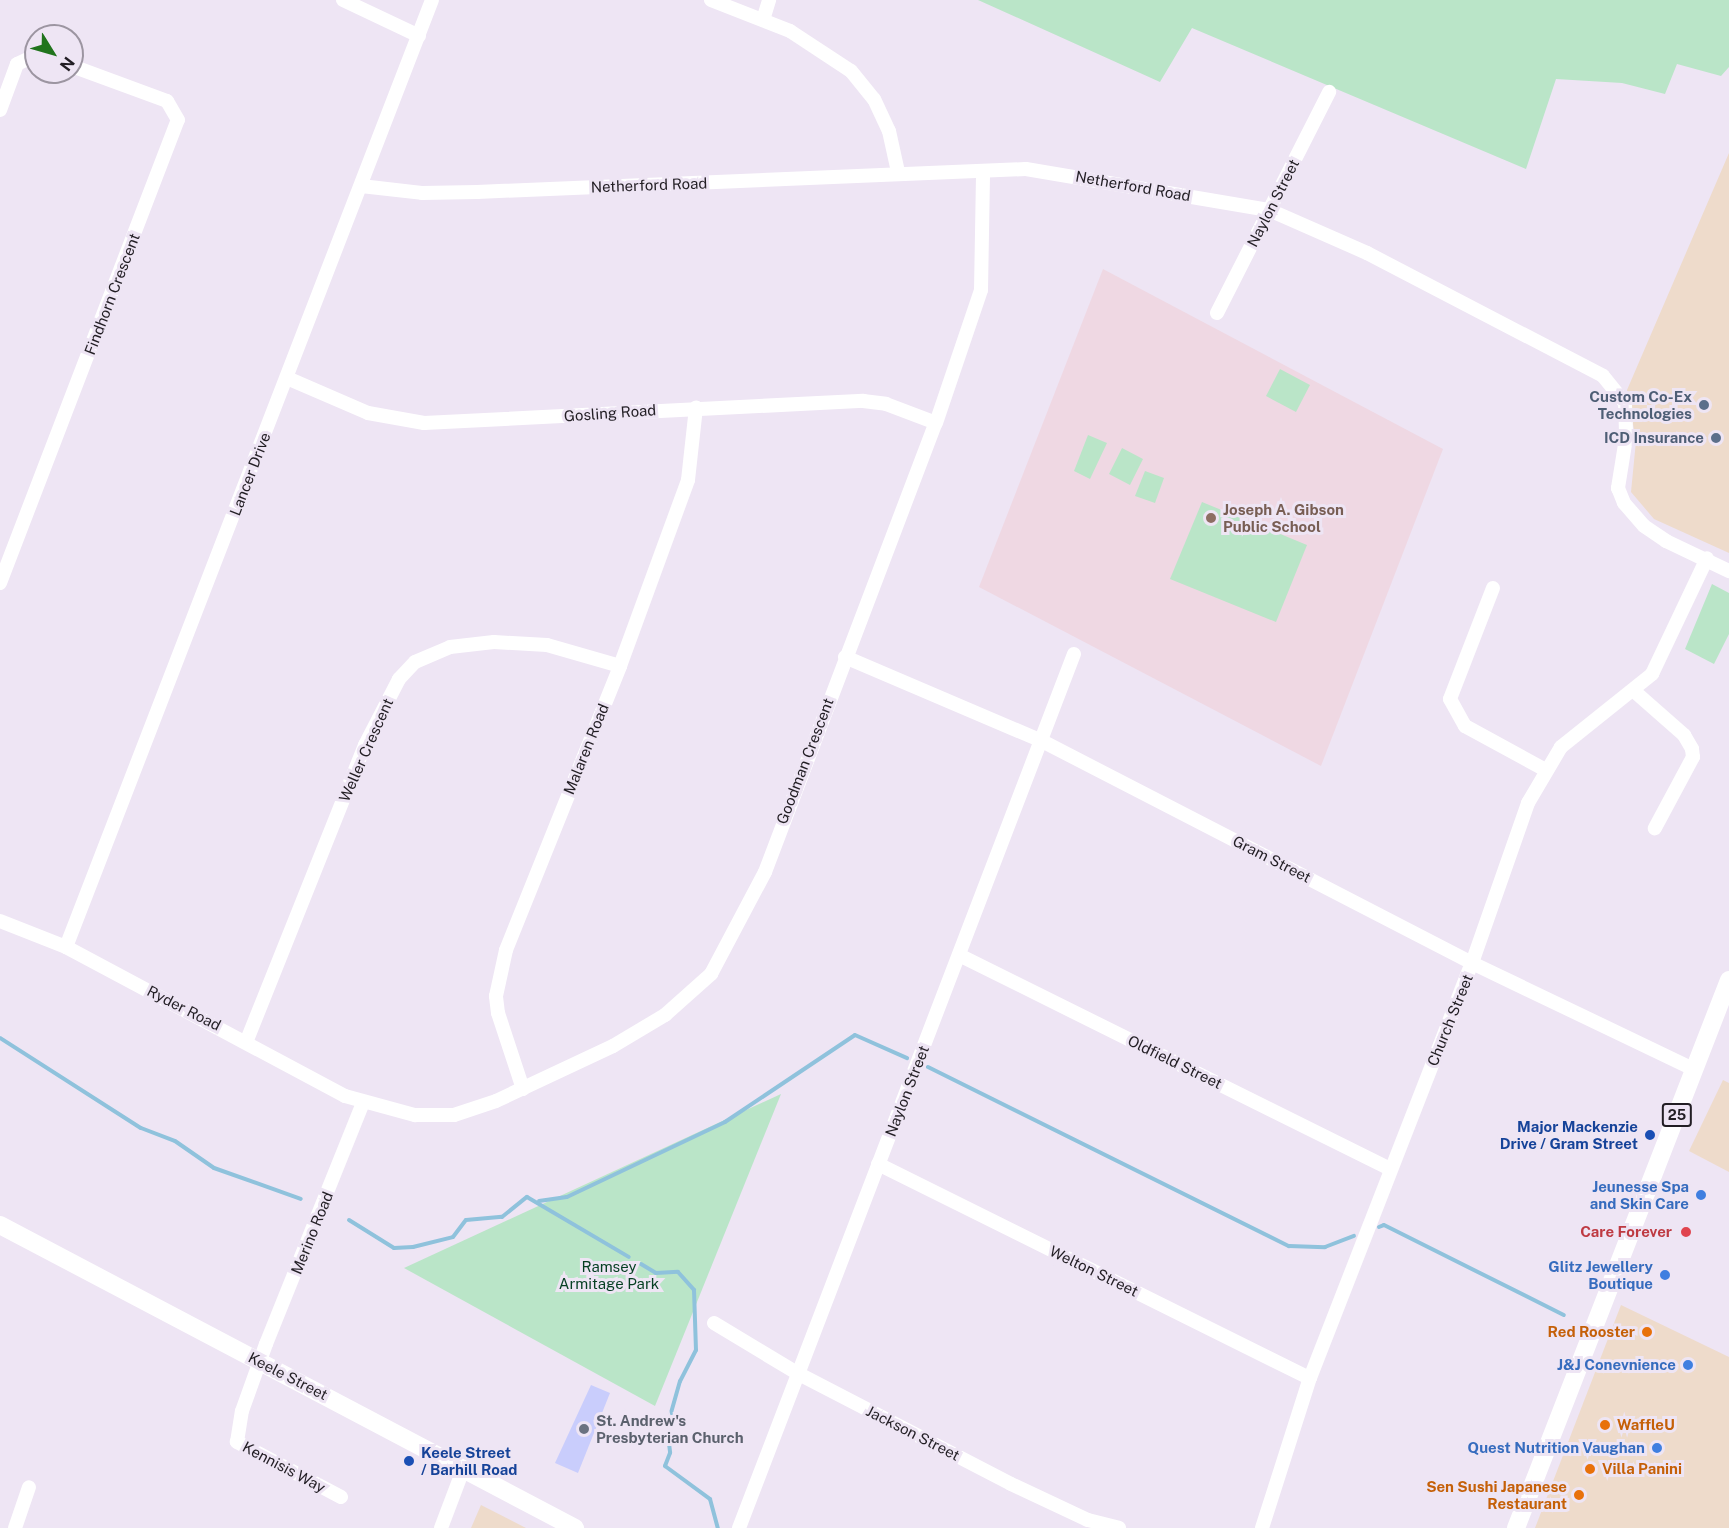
<!DOCTYPE html>
<style>
body{margin:0}
#map{position:relative;width:1729px;height:1528px;overflow:hidden;background:#eee5f4;font-family:"Public Sans",sans-serif}
div>[style]{position:absolute}
.commercial>*{inset:0;background:#eedbcb}
.education>*{inset:0;background:#efd8e3}
.green>*{inset:0;background:#bae5c8}
.stream>*{height:4px;margin:-2px;padding:0 2px;transform-origin:2px;border-radius:2px;background:#8fc2dc}
.building>*{inset:0;background:#c9cdfc}
.minor>*{height:14px;margin:-7px;padding:0 7px;transform-origin:7px;border-radius:7px;background:#fff}
.major>*{height:18px;margin:-9px;padding:0 9px;transform-origin:9px;border-radius:9px;background:#fff}
.dots>*{width:16px;height:16px;translate:-50% -50%;box-sizing:border-box;border:3px solid #eee5f4;border-radius:50%}
span{translate:-50% -50%;white-space:nowrap;text-align:center;line-height:1.15;-webkit-text-stroke:6px #eee5f4;paint-order:stroke}
.shield-label span{padding:2px 4px;background:#eee5f4;border:2px solid;border-radius:4px;-webkit-text-stroke-width:0}
.shield-label{font-size:14px;color:#221e24;font-weight:700}
.street-label{font-size:15px;color:#221e24}
.service-label{font-size:15px;color:#4e5e75;font-weight:700}
.right{translate:-100% -50%;text-align:right}
.education-label{font-size:15px;color:#785e54;font-weight:700}
.left{translate:0 -50%;text-align:left}
.transit-label{font-size:15px;color:#164399;font-weight:700}
.shop-label{font-size:15px;color:#366cbe;font-weight:700}
.health-label{font-size:15px;color:#be3a42;font-weight:700}
.park-label{font-size:15px;color:#053f22}
.food-label{font-size:15px;color:#c56008;font-weight:700}
.worship-label{font-size:15px;color:#5b616d;font-weight:700}
.north{position:absolute;left:24px;top:24px;width:60px;height:60px;box-sizing:border-box;background:#eee5f4;border:2px solid #9c95a1;border-radius:50%;rotate:127deg;font-size:16px;font-weight:700;line-height:24px;text-align:center;color:#221e24}
.north::after{content:'';display:block;margin:auto;width:21px;height:27px;background:#21741d;clip-path:polygon(50% 0,100% 100%,50% 72%,0 100%)}
</style>
<div id="map">
<div class="commercial">
<div style="clip-path:polygon(1729px 153px,1729px 553px,1654px 519px,1631px 492px,1636px 441px,1627px 390px)"></div>
<div style="clip-path:polygon(1723px 1080px,1729px 1083px,1729px 1172px,1689px 1151px)"></div>
<div style="clip-path:polygon(1621px 1305px,1729px 1357px,1729px 1528px,1535px 1528px)"></div>
<div style="clip-path:polygon(481px 1505px,526px 1528px,471px 1528px)"></div>
</div>
<div class="education">
<div style="clip-path:polygon(1103px 269px,1443px 449px,1321px 766px,979px 587px)"></div>
</div>
<div class="green">
<div style="clip-path:polygon(978px 0,1729px 0,1729px 67px,1721px 76px,1677px 64px,1665px 94px,1622px 83px,1556px 79px,1526px 169px,1192px 28px,1160px 82px)"></div>
<div style="clip-path:polygon(1280px 369px,1310px 385px,1296px 412px,1266px 396px)"></div>
<div style="clip-path:polygon(1088px 435px,1107px 443px,1090px 479px,1074px 471px)"></div>
<div style="clip-path:polygon(1122px 448px,1143px 459px,1130px 485px,1109px 474px)"></div>
<div style="clip-path:polygon(1145px 471px,1164px 478px,1155px 503px,1135px 496px)"></div>
<div style="clip-path:polygon(1202px 502px,1307px 545px,1276px 622px,1170px 579px)"></div>
<div style="clip-path:polygon(1712px 584px,1729px 593px,1729px 634px,1714px 664px,1685px 649px)"></div>
<div style="clip-path:polygon(781px 1094px,655px 1406px,404px 1268px)"></div>
</div>
<div class="stream">
<div style="left:0;top:1038px;width:167px;rotate:32.6deg"></div>
<div style="left:141px;top:1128px;width:36px;rotate:21deg"></div>
<div style="left:175px;top:1141px;width:47px;rotate:34.7deg"></div>
<div style="left:214px;top:1168px;width:92px;rotate:19.6deg"></div>
<div style="left:928px;top:1067px;width:403px;rotate:26.4deg"></div>
<div style="left:1289px;top:1246px;width:36px;rotate:2deg"></div>
<div style="left:1325px;top:1247px;width:31px;rotate:-21deg"></div>
<div style="left:539px;top:1201px;width:28px;rotate:-8deg"></div>
<div style="left:567px;top:1197px;width:175px;rotate:-25.4deg"></div>
<div style="left:725px;top:1122px;width:156px;rotate:-33.8deg"></div>
<div style="left:855px;top:1035px;width:57px;rotate:23.9deg"></div>
<div style="left:349px;top:1220px;width:53px;rotate:31.9deg"></div>
<div style="left:394px;top:1248px;width:19px;rotate:-3deg"></div>
<div style="left:413px;top:1247px;width:41px;rotate:-14deg"></div>
<div style="left:453px;top:1237px;width:21px;rotate:-53deg"></div>
<div style="left:466px;top:1220px;width:36px;rotate:-5deg"></div>
<div style="left:502px;top:1217px;width:32px;rotate:-39deg"></div>
<div style="left:527px;top:1197px;width:118px;rotate:30.5deg"></div>
<div style="left:1379px;top:1227px;width:5px;rotate:-22deg"></div>
<div style="left:1384px;top:1225px;width:201px;rotate:26.6deg"></div>
<div style="left:641px;top:1264px;width:17px;rotate:31deg"></div>
<div style="left:656px;top:1273px;width:22px;rotate:-3deg"></div>
<div style="left:678px;top:1272px;width:24px;rotate:48deg"></div>
<div style="left:694px;top:1290px;width:60px;rotate:88.1deg"></div>
<div style="left:696px;top:1350px;width:35px;rotate:117deg"></div>
<div style="left:680px;top:1381px;width:48px;rotate:105.8deg"></div>
<div style="left:667px;top:1427px;width:26px;rotate:83deg"></div>
<div style="left:670px;top:1453px;width:14px;rotate:111deg"></div>
<div style="left:665px;top:1466px;width:56px;rotate:36.3deg"></div>
<div style="left:710px;top:1499px;width:30px;rotate:75deg"></div>
</div>
<div class="building">
<div style="clip-path:polygon(591px 1385px,610px 1393px,578px 1473px,555px 1463px)"></div>
</div>
<div class="minor">
<div style="left:343px;top:0;width:84px;rotate:25.3deg"></div>
<div style="left:711px;top:0;width:85px;rotate:21.4deg"></div>
<div style="left:790px;top:31px;width:73px;rotate:33.3deg"></div>
<div style="left:851px;top:71px;width:36px;rotate:51deg"></div>
<div style="left:874px;top:99px;width:35px;rotate:65deg"></div>
<div style="left:889px;top:131px;width:42px;rotate:77.6deg"></div>
<div style="left:763px;top:20px;width:21px;rotate:-73deg"></div>
<div style="left:0;top:110px;width:49px;rotate:-69.7deg"></div>
<div style="left:17px;top:64px;width:21px;rotate:-25deg"></div>
<div style="left:361px;top:186px;width:61px;rotate:6.5deg"></div>
<div style="left:422px;top:193px;width:55px;rotate:-1deg"></div>
<div style="left:477px;top:192px;width:549px;rotate:-2.4deg"></div>
<div style="left:1026px;top:169px;width:246px;rotate:9.6deg"></div>
<div style="left:1269px;top:210px;width:107px;rotate:23.7deg"></div>
<div style="left:1367px;top:253px;width:266px;rotate:27.5deg"></div>
<div style="left:1603px;top:376px;width:35px;rotate:51deg"></div>
<div style="left:1625px;top:403px;width:35px;rotate:88deg"></div>
<div style="left:1626px;top:438px;width:51px;rotate:99.1deg"></div>
<div style="left:1618px;top:488px;width:16px;rotate:68deg"></div>
<div style="left:1624px;top:503px;width:30px;rotate:49deg"></div>
<div style="left:1644px;top:526px;width:27px;rotate:34deg"></div>
<div style="left:1666px;top:541px;width:70px;rotate:25.5deg"></div>
<div style="left:1217px;top:313px;width:248px;rotate:-63.1deg"></div>
<div style="left:287px;top:378px;width:88px;rotate:23.4deg"></div>
<div style="left:368px;top:413px;width:57px;rotate:10.1deg"></div>
<div style="left:424px;top:423px;width:440px;rotate:-2.9deg"></div>
<div style="left:863px;top:401px;width:23px;rotate:7deg"></div>
<div style="left:886px;top:404px;width:53px;rotate:20.8deg"></div>
<div style="left:0;top:583px;width:496px;rotate:-69deg"></div>
<div style="left:178px;top:120px;width:22px;rotate:-120deg"></div>
<div style="left:167px;top:101px;width:101px;rotate:-159.8deg"></div>
<div style="left:1493px;top:588px;width:119px;rotate:111.2deg"></div>
<div style="left:1450px;top:699px;width:31px;rotate:61deg"></div>
<div style="left:1465px;top:726px;width:90px;rotate:28.6deg"></div>
<div style="left:845px;top:657px;width:212px;rotate:23.1deg"></div>
<div style="left:1040px;top:740px;width:486px;rotate:27.3deg"></div>
<div style="left:1472px;top:963px;width:247px;rotate:25.6deg"></div>
<div style="left:1634px;top:691px;width:67px;rotate:41.3deg"></div>
<div style="left:1684px;top:735px;width:16px;rotate:60deg"></div>
<div style="left:1692px;top:749px;width:8px;rotate:83deg"></div>
<div style="left:1693px;top:757px;width:81px;rotate:118.2deg"></div>
<div style="left:0;top:921px;width:71px;rotate:21.5deg"></div>
<div style="left:66px;top:947px;width:316px;rotate:28.1deg"></div>
<div style="left:345px;top:1096px;width:73px;rotate:15.2deg"></div>
<div style="left:415px;top:1115px;width:39px"></div>
<div style="left:454px;top:1115px;width:44px;rotate:-18.4deg"></div>
<div style="left:496px;top:1101px;width:129px;rotate:-25.2deg"></div>
<div style="left:613px;top:1046px;width:61px;rotate:-30.8deg"></div>
<div style="left:665px;top:1015px;width:62px;rotate:-41.7deg"></div>
<div style="left:711px;top:974px;width:115px;rotate:-62.1deg"></div>
<div style="left:765px;top:872px;width:480px;rotate:-69.2deg"></div>
<div style="left:936px;top:423px;width:140px;rotate:-71.3deg"></div>
<div style="left:981px;top:290px;width:118px;rotate:-89deg"></div>
<div style="left:66px;top:947px;width:1015px;rotate:-68.87deg"></div>
<div style="left:959px;top:955px;width:482px;rotate:26.4deg"></div>
<div style="left:247px;top:1040px;width:318px;rotate:-68.2deg"></div>
<div style="left:365px;top:745px;width:74px;rotate:-62.7deg"></div>
<div style="left:399px;top:679px;width:23px;rotate:-47deg"></div>
<div style="left:415px;top:662px;width:38px;rotate:-23deg"></div>
<div style="left:450px;top:647px;width:44px;rotate:-6.5deg"></div>
<div style="left:494px;top:642px;width:53px;rotate:3.2deg"></div>
<div style="left:547px;top:645px;width:76px;rotate:16deg"></div>
<div style="left:523px;top:1089px;width:80px;rotate:-108.2deg"></div>
<div style="left:498px;top:1013px;width:17px;rotate:-97deg"></div>
<div style="left:496px;top:996px;width:47px;rotate:-77.7deg"></div>
<div style="left:506px;top:950px;width:306px;rotate:-68.1deg"></div>
<div style="left:620px;top:666px;width:198px;rotate:-69.9deg"></div>
<div style="left:688px;top:480px;width:73px;rotate:-83.7deg"></div>
<div style="left:878px;top:1164px;width:482px;rotate:26.4deg"></div>
<div style="left:714px;top:1323px;width:97px;rotate:31.1deg"></div>
<div style="left:797px;top:1373px;width:241px;rotate:27.4deg"></div>
<div style="left:1011px;top:1484px;width:85px;rotate:25.1deg"></div>
<div style="left:1088px;top:1520px;width:32px;rotate:14deg"></div>
<div style="left:341px;top:1497px;width:118px;rotate:-152.1deg"></div>
<div style="left:237px;top:1442px;width:31px;rotate:-81deg"></div>
<div style="left:242px;top:1411px;width:71px;rotate:-70.3deg"></div>
<div style="left:266px;top:1344px;width:260px;rotate:-68.1deg"></div>
<div style="left:15px;top:1528px;width:43px;rotate:-71.1deg"></div>
<div style="left:441px;top:1528px;width:65px;rotate:-69.3deg"></div>
<div style="left:739px;top:1528px;width:936px;rotate:-69.03deg"></div>
<div style="left:1262px;top:1528px;width:157px;rotate:-72.3deg"></div>
<div style="left:1310px;top:1378px;width:445px;rotate:-68.7deg"></div>
<div style="left:1472px;top:963px;width:170px;rotate:-70.7deg"></div>
<div style="left:1528px;top:803px;width:65px;rotate:-59.5deg"></div>
<div style="left:1561px;top:747px;width:117px;rotate:-38.7deg"></div>
<div style="left:1652px;top:674px;width:128px;rotate:-64.6deg"></div>
</div>
<div class="major">
<div style="left:0;top:1225px;width:650px;rotate:27.79deg"></div>
<div style="left:1516px;top:1528px;width:588px;rotate:-68.76deg"></div>
</div>
<div class="dots">
<div style="left:1704px;top:405px;background:#5c6f8a"></div>
<div style="left:1716px;top:438px;background:#5c6f8a"></div>
<div style="left:1211px;top:518px;background:#8d6e63"></div>
<div style="left:1650px;top:1135px;background:#1a4fb4"></div>
<div style="left:1701px;top:1195px;background:#3f7fe0"></div>
<div style="left:1686px;top:1232px;background:#e0444e"></div>
<div style="left:1665px;top:1275px;background:#3f7fe0"></div>
<div style="left:1647px;top:1332px;background:#e8710a"></div>
<div style="left:1688px;top:1365px;background:#3f7fe0"></div>
<div style="left:1605px;top:1425px;background:#e8710a"></div>
<div style="left:584px;top:1429px;background:#6b7280"></div>
<div style="left:1657px;top:1448px;background:#3f7fe0"></div>
<div style="left:409px;top:1461px;background:#1a4fb4"></div>
<div style="left:1590px;top:1469px;background:#e8710a"></div>
<div style="left:1579px;top:1495px;background:#e8710a"></div>
</div>
<div class="shield-label">
<span style="left:1677px;top:1115px">25</span>
</div>
<div class="street-label">
<span style="left:649px;top:185px;rotate:-2deg">Netherford Road</span>
<span style="left:1133px;top:186px;rotate:10deg">Netherford Road</span>
<span style="left:1273px;top:203px;rotate:-63deg">Naylon Street</span>
<span style="left:112px;top:294px;rotate:-69deg">Findhorn Crescent</span>
<span style="left:610px;top:413px;rotate:-4deg">Gosling Road</span>
<span style="left:250px;top:474px;rotate:-69deg">Lancer Drive</span>
<span style="left:586px;top:749px;rotate:-68deg">Malaren Road</span>
<span style="left:366px;top:750px;rotate:-66deg">Weller Crescent</span>
<span style="left:805px;top:761px;rotate:-69deg">Goodman Crescent</span>
<span style="left:1272px;top:859px;rotate:27deg">Gram Street</span>
<span style="left:184px;top:1008px;rotate:27deg">Ryder Road</span>
<span style="left:1450px;top:1020px;rotate:-68deg">Church Street</span>
<span style="left:1175px;top:1062px;rotate:26deg">Oldfield Street</span>
<span style="left:907px;top:1091px;rotate:-69deg">Naylon Street</span>
<span style="left:312px;top:1233px;rotate:-68deg">Merino Road</span>
<span style="left:1094px;top:1271px;rotate:26deg">Welton Street</span>
<span style="left:288px;top:1376px;rotate:27deg">Keele Street</span>
<span style="left:913px;top:1433px;rotate:27deg">Jackson Street</span>
<span style="left:284px;top:1467px;rotate:28deg">Kennisis Way</span>
</div>
<div class="service-label">
<span class="right" style="left:1692px;top:405px">Custom Co-Ex<br>Technologies</span>
<span class="right" style="left:1704px;top:438px">ICD Insurance</span>
</div>
<div class="education-label">
<span class="left" style="left:1223px;top:518px">Joseph A. Gibson<br>Public School</span>
</div>
<div class="transit-label">
<span class="right" style="left:1638px;top:1135px">Major Mackenzie<br>Drive / Gram Street</span>
<span class="left" style="left:421px;top:1461px">Keele Street<br>/ Barhill Road</span>
</div>
<div class="shop-label">
<span class="right" style="left:1689px;top:1195px">Jeunesse Spa<br>and Skin Care</span>
<span class="right" style="left:1653px;top:1275px">Glitz Jewellery<br>Boutique</span>
<span class="right" style="left:1676px;top:1365px">J&amp;J Conevnience</span>
<span class="right" style="left:1645px;top:1448px">Quest Nutrition Vaughan</span>
</div>
<div class="health-label">
<span class="right" style="left:1672px;top:1232px">Care Forever</span>
</div>
<div class="park-label">
<span style="left:609px;top:1275px">Ramsey<br>Armitage Park</span>
</div>
<div class="food-label">
<span class="right" style="left:1635px;top:1332px">Red Rooster</span>
<span class="left" style="left:1617px;top:1425px">WaffleU</span>
<span class="left" style="left:1602px;top:1469px">Villa Panini</span>
<span class="right" style="left:1567px;top:1495px">Sen Sushi Japanese<br>Restaurant</span>
</div>
<div class="worship-label">
<span class="left" style="left:596px;top:1429px">St. Andrew's<br>Presbyterian Church</span>
</div>
<div class="north">N</div>
</div>
